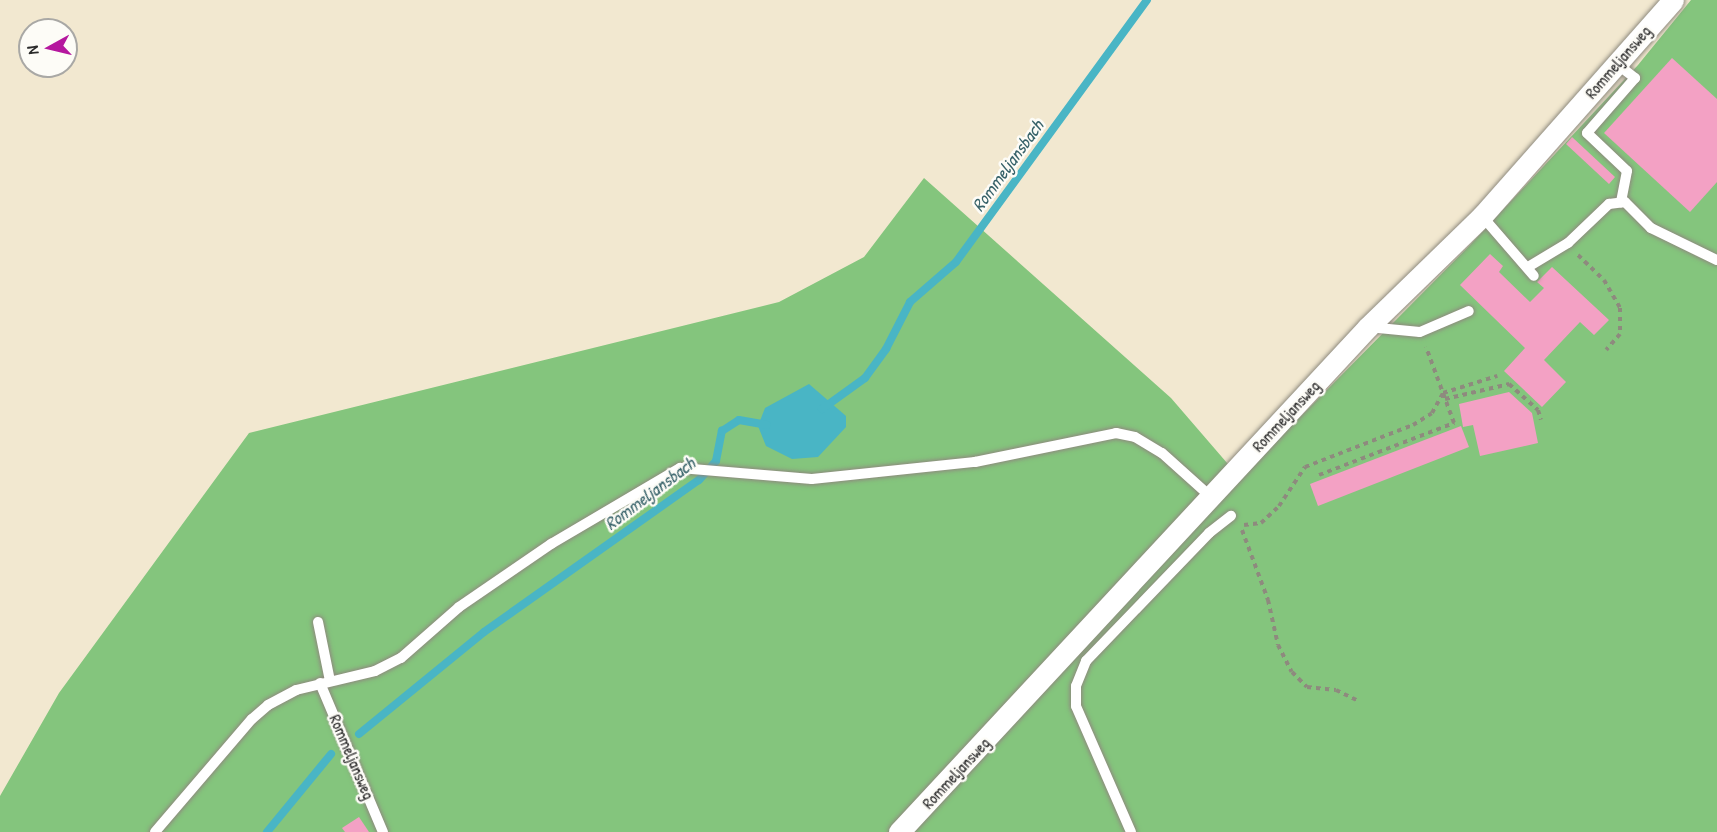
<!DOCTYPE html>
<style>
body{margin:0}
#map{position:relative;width:1717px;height:832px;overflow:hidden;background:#f2e8d0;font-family:"Patrick Hand",sans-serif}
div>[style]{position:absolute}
.green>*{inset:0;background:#84c57d}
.water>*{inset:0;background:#49b5c5}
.stream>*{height:8px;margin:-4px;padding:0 4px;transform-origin:4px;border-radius:4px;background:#49b5c5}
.building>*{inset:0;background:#f3a1c4}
.path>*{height:4px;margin-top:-2px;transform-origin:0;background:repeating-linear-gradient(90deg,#8e8a7e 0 4.5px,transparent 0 9px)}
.roads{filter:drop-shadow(0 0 2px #8e8a7e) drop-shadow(0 0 2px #8e8a7e)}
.lane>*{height:10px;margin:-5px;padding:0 5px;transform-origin:5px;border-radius:5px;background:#fff}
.street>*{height:21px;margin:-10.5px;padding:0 10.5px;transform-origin:10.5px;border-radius:10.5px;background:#fff}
span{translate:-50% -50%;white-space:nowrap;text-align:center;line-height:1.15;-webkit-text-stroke:5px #fdfcf7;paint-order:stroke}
.street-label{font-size:16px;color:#2b2b2b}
.water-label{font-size:18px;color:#376269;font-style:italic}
.north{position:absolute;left:18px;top:18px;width:60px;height:60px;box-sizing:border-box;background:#fdfcf7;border:2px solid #a9a8a5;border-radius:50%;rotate:262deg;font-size:16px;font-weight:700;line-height:24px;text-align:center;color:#2b2b2b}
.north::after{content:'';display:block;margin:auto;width:21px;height:27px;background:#b5179e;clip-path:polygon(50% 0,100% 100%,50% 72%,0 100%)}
</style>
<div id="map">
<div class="green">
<div style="clip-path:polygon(1691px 0,1717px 0,1717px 832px,0 832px,0 796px,59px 693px,249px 433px,779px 302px,864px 257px,924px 178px,1171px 398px,1240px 478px,1470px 245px,1638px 65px)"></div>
</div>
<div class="water">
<div style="clip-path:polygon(809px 384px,846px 416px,846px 427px,818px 457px,792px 459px,766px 446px,758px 426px,765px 408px)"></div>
</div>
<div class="stream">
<div style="left:822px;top:409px;width:53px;rotate:-35.8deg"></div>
<div style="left:865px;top:378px;width:36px;rotate:-54deg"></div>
<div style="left:886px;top:349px;width:53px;rotate:-62.9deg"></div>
<div style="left:910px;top:302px;width:61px;rotate:-41deg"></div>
<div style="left:956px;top:262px;width:324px;rotate:-53.9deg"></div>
<div style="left:359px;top:734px;width:161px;rotate:-39.2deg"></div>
<div style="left:484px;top:632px;width:263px;rotate:-35.3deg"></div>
<div style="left:699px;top:480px;width:25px;rotate:-48deg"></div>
<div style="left:716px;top:461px;width:31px;rotate:-79deg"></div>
<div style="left:722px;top:431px;width:20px;rotate:-33deg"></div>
<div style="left:739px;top:420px;width:28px;rotate:10deg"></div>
<div style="left:267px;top:832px;width:101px;rotate:-50.6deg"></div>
</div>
<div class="building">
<div style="clip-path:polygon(1672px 58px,1717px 99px,1717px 182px,1690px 212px,1604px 133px)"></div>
<div style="clip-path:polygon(1572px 137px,1615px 177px,1609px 184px,1566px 144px)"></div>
<div style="clip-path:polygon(1490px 254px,1503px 266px,1499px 272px,1530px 302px,1544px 288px,1537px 282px,1552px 267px,1609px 320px,1594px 335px,1580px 322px,1544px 360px,1566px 382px,1542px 407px,1504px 371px,1525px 348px,1460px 285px)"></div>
<div style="clip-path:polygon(1509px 392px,1532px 413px,1538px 443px,1480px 456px,1473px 425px,1463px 427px,1459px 404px)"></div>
<div style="clip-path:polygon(1461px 426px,1469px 447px,1318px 506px,1310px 484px)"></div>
<div style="clip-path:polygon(359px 817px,369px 832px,345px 832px,342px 828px)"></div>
</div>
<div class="path">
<div style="left:1578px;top:255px;width:36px;rotate:44deg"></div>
<div style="left:1604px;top:280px;width:32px;rotate:60deg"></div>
<div style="left:1620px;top:308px;width:26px;rotate:90deg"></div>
<div style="left:1620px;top:334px;width:21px;rotate:131deg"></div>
<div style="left:1445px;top:399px;width:66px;rotate:-13.2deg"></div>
<div style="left:1509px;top:384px;width:39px;rotate:42deg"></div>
<div style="left:1538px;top:410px;width:10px;rotate:73deg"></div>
<div style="left:1319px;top:475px;width:145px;rotate:-21.1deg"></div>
<div style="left:1454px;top:423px;width:81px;rotate:-110.2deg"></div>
<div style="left:1244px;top:525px;width:17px;rotate:-7deg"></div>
<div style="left:1261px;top:523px;width:25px;rotate:-43deg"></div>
<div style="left:1279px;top:506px;width:47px;rotate:-56.3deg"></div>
<div style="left:1305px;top:467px;width:116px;rotate:-21.3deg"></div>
<div style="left:1413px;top:425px;width:22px;rotate:-32deg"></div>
<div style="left:1432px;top:413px;width:23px;rotate:-61deg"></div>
<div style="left:1443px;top:393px;width:57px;rotate:-17.5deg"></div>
<div style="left:1242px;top:530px;width:75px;rotate:69.6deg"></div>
<div style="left:1268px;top:600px;width:46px;rotate:77.5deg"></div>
<div style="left:1278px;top:645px;width:30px;rotate:63deg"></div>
<div style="left:1292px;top:672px;width:21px;rotate:45deg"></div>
<div style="left:1307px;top:687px;width:29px;rotate:6deg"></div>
<div style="left:1336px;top:690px;width:25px;rotate:26deg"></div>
</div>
<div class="roads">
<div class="lane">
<div style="left:1617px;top:64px;width:23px;rotate:38deg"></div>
<div style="left:1635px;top:78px;width:73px;rotate:131.1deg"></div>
<div style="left:1587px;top:133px;width:55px;rotate:43.5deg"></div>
<div style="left:1627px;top:171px;width:32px;rotate:101deg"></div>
<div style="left:1482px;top:216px;width:79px;rotate:49.1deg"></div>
<div style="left:1528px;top:267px;width:47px;rotate:-31deg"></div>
<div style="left:1568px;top:243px;width:57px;rotate:-43.6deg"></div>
<div style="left:1609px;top:204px;width:16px;rotate:-7deg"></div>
<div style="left:1625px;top:202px;width:37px;rotate:45deg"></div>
<div style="left:1651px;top:228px;width:73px;rotate:25.9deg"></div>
<div style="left:1368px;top:327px;width:52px;rotate:5.5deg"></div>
<div style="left:1420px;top:332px;width:53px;rotate:-23.2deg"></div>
<div style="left:318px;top:622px;width:60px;rotate:78.5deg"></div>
<div style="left:320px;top:683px;width:162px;rotate:67.1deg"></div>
<div style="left:155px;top:832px;width:149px;rotate:-49.4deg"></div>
<div style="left:252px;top:719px;width:21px;rotate:-41deg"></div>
<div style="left:268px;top:705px;width:32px;rotate:-28deg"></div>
<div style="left:296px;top:690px;width:81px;rotate:-13.5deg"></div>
<div style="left:375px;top:671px;width:29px;rotate:-27deg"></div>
<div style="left:401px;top:658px;width:77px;rotate:-41.3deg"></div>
<div style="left:459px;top:607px;width:112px;rotate:-34.4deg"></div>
<div style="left:551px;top:544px;width:150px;rotate:-30.5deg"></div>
<div style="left:680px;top:468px;width:132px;rotate:4.8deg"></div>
<div style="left:812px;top:479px;width:164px;rotate:-6deg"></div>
<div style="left:975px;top:462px;width:144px;rotate:-11.6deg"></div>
<div style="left:1116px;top:433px;width:19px;rotate:12deg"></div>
<div style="left:1135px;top:437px;width:31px;rotate:31deg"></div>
<div style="left:1162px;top:453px;width:64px;rotate:41.9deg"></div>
<div style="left:1131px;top:832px;width:137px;rotate:-113.6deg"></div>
<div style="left:1076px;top:706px;width:20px;rotate:-90deg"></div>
<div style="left:1076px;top:686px;width:27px;rotate:-68deg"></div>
<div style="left:1086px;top:661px;width:178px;rotate:-46.1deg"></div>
<div style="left:1209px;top:533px;width:28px;rotate:-38deg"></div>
</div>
<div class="street">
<div style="left:899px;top:832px;width:689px;rotate:-47.12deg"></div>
<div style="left:1368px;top:327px;width:159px;rotate:-44.2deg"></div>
<div style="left:1482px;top:216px;width:288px;rotate:-48.5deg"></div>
</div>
</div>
<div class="street-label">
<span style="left:1618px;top:62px;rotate:-49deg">Rommeljansweg</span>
<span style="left:1286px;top:416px;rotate:-47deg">Rommeljansweg</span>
<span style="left:352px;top:757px;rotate:67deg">Rommeljansweg</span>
<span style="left:956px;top:773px;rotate:-47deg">Rommeljansweg</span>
</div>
<div class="water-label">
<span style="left:1008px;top:166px;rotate:-54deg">Rommeljansbach</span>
<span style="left:650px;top:494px;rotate:-37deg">Rommeljansbach</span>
</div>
<div class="north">N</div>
</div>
